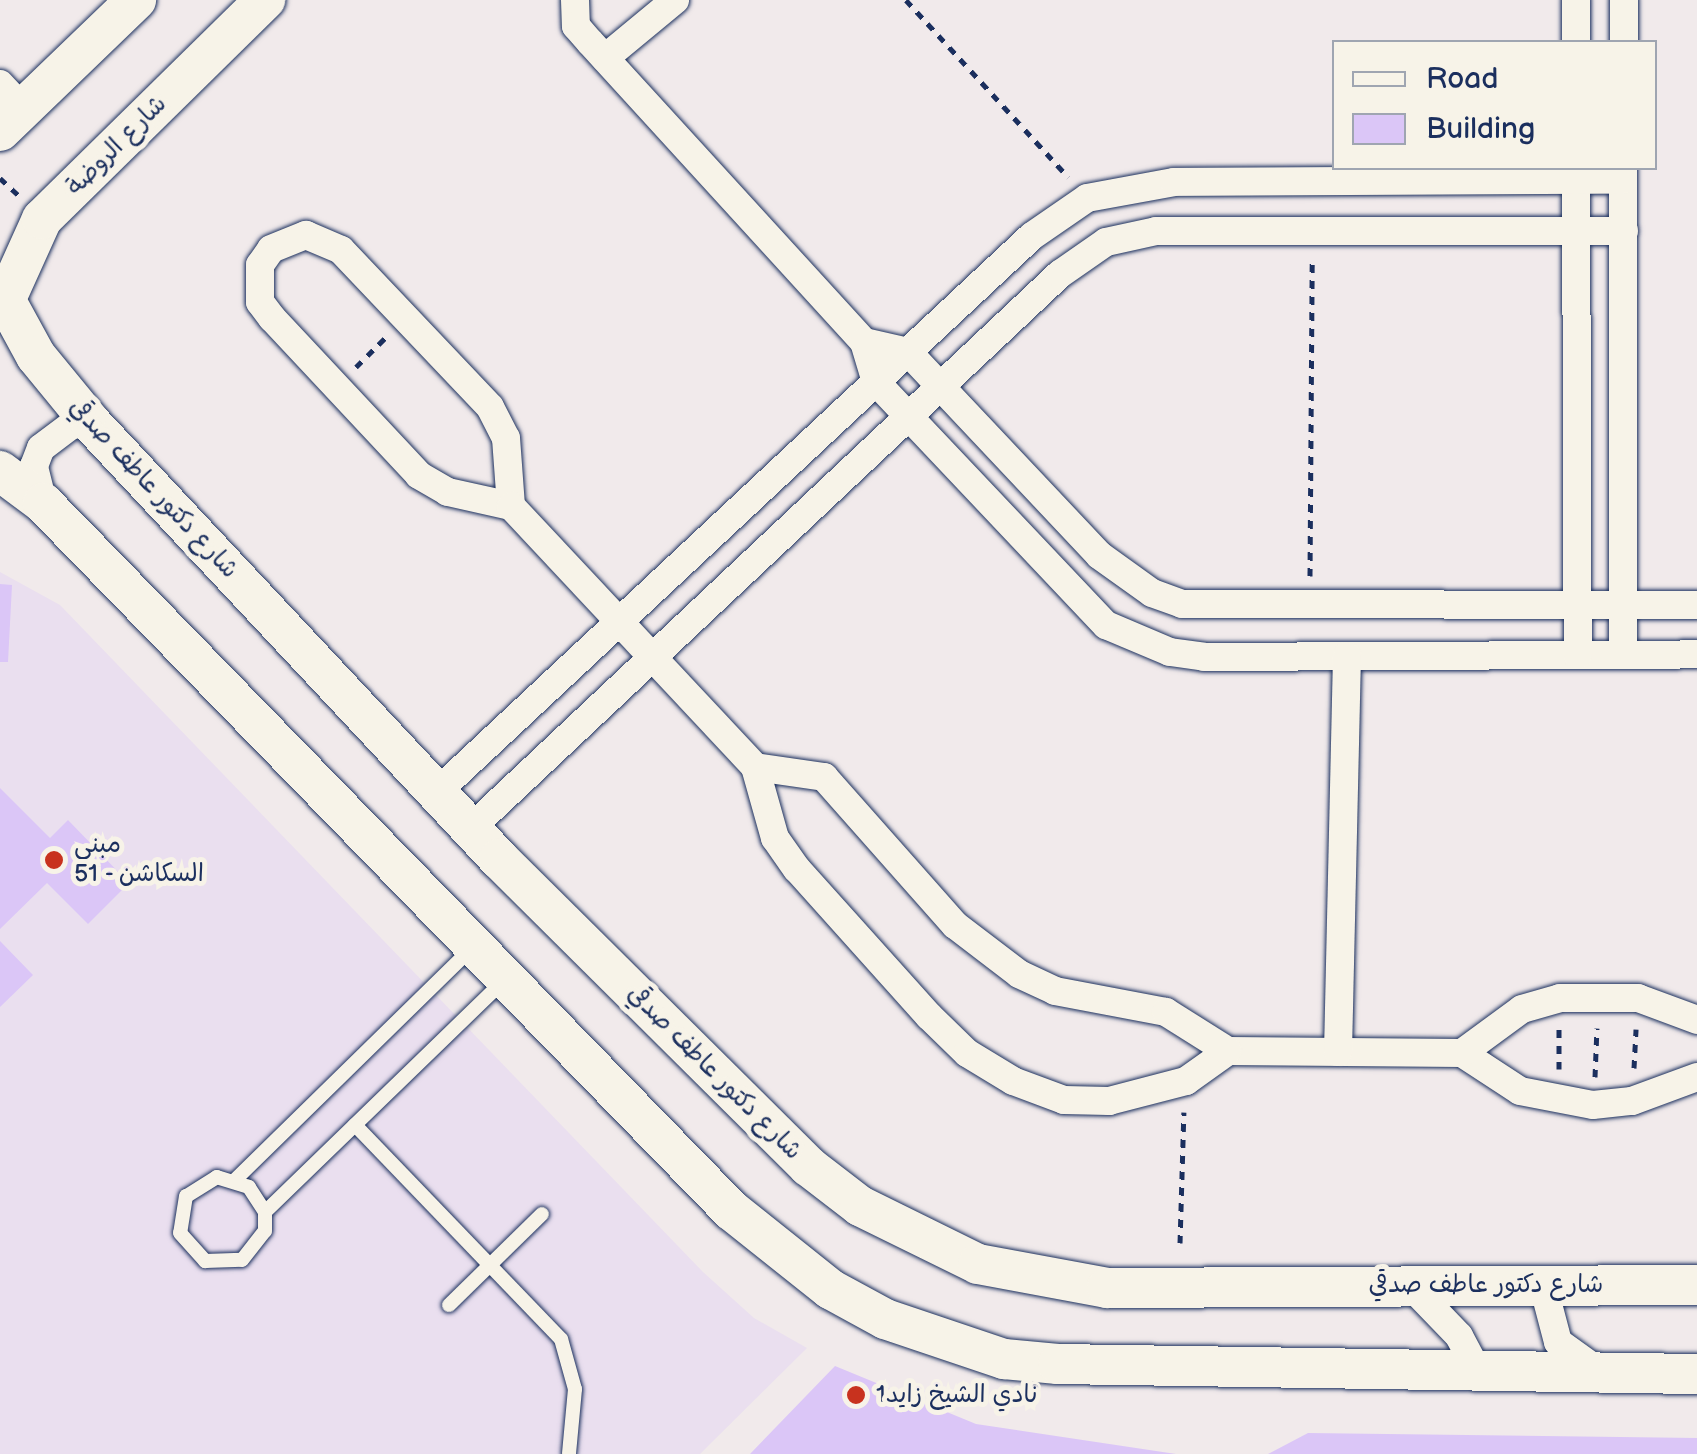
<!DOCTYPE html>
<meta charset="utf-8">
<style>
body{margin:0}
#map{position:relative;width:1697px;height:1454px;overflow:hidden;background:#f1eaeb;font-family:"Balsamiq Sans","Playpen Sans Arabic",sans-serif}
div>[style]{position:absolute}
.built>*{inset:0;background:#eadfef}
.building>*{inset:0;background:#dbc6f7}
.path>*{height:5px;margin-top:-2.5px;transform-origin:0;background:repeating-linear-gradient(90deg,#1b2f5e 0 8px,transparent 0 16px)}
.roads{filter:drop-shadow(0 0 2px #1b2f5e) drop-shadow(0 0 2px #1b2f5e)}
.lane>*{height:14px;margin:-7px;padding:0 7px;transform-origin:7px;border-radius:7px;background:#f7f3e8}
.street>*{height:28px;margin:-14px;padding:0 14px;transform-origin:14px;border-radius:14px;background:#f7f3e8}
.secondary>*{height:40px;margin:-20px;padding:0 20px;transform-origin:20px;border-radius:20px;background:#f7f3e8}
.dots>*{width:28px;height:28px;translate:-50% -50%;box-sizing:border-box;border:5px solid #f7f3e8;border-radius:50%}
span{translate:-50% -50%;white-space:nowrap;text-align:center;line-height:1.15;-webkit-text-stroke:10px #f7f3e8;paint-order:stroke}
.street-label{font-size:25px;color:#1b2f5e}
.poi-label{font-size:25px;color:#1b2f5e}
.left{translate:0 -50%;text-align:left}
.legend{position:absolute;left:1332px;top:40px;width:325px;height:130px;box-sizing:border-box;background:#f7f3e8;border:2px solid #9fa5b1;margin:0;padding:12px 18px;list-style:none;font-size:30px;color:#1b2f5e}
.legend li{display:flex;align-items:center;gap:20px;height:50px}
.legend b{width:50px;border:2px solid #9fa5b1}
</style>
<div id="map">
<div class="built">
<div style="clip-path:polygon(0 572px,60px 605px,703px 1272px,754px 1318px,807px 1348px,700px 1454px,0 1454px)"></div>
</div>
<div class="building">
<div style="clip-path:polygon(0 584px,12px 585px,8px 662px,0 662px)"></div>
<div style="clip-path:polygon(0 788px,50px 838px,68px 820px,129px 883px,88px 924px,47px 883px,0 929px)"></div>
<div style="clip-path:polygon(0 941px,33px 975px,0 1007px)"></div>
<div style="clip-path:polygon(835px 1366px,976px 1424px,1176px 1454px,750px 1454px)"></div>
<div style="clip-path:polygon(1308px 1433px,1697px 1438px,1697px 1454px,1268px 1454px)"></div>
</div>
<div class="path">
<div style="left:906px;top:0;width:240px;rotate:47.5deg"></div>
<div style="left:0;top:178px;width:26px;rotate:43deg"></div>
<div style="left:356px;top:367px;width:44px;rotate:-45deg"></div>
<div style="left:1310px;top:576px;width:319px;rotate:-89.6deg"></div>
<div style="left:1634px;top:1068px;width:39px;rotate:-87deg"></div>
<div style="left:1559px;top:1069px;width:44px;rotate:-90deg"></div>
<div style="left:1595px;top:1077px;width:49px;rotate:-87.7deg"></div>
<div style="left:1180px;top:1243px;width:131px;rotate:-88.3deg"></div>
</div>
<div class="roads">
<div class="lane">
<div style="left:355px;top:1125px;width:297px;rotate:46.1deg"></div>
<div style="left:561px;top:1339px;width:52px;rotate:74.4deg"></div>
<div style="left:575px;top:1389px;width:65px;rotate:95.3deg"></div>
<div style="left:236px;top:1179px;width:332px;rotate:-44.4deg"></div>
<div style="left:265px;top:1212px;width:30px;rotate:-123deg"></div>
<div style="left:249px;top:1187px;width:34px;rotate:-163deg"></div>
<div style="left:217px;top:1177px;width:36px;rotate:148deg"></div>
<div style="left:186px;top:1196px;width:37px;rotate:99deg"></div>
<div style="left:180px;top:1233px;width:38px;rotate:48deg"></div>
<div style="left:205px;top:1261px;width:37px;rotate:-2deg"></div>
<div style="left:242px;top:1260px;width:37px;rotate:-52deg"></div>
<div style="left:265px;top:1231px;width:19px;rotate:-90deg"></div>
<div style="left:265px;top:1212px;width:330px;rotate:-44.1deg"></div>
<div style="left:449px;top:1305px;width:130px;rotate:-44.4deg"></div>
</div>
<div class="street">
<div style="left:575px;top:0;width:26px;rotate:88deg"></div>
<div style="left:576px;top:26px;width:21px;rotate:49deg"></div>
<div style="left:590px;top:42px;width:406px;rotate:47.6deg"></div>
<div style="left:864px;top:342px;width:42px;rotate:73.3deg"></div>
<div style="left:876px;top:382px;width:335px;rotate:46.6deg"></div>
<div style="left:1106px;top:625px;width:69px;rotate:22.9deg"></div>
<div style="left:1170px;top:652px;width:34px;rotate:8deg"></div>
<div style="left:1204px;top:657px;width:493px;rotate:-0.3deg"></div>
<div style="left:1576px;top:0;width:42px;rotate:90deg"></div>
<div style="left:1624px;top:42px;width:42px;rotate:-90deg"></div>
<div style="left:605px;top:58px;width:91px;rotate:-39.6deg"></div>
<div style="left:0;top:84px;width:35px;rotate:47deg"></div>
<div style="left:1576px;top:168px;width:487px;rotate:89.8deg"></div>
<div style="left:306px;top:235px;width:38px;rotate:23deg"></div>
<div style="left:341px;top:250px;width:216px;rotate:46.5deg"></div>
<div style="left:490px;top:407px;width:35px;rotate:63deg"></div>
<div style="left:506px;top:438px;width:68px;rotate:85.8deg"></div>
<div style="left:511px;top:506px;width:65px;rotate:-167.5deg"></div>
<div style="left:448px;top:492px;width:34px;rotate:-150deg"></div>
<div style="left:419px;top:475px;width:215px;rotate:-133.1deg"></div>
<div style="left:272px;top:318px;width:20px;rotate:-127deg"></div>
<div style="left:260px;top:302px;width:37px;rotate:-90deg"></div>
<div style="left:260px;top:265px;width:19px;rotate:-55deg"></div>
<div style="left:271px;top:249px;width:38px;rotate:-22deg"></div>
<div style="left:864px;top:342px;width:45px;rotate:12.8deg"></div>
<div style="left:908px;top:352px;width:279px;rotate:46.7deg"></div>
<div style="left:1099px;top:555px;width:65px;rotate:35.6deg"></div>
<div style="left:1152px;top:593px;width:32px;rotate:20deg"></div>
<div style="left:1182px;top:604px;width:515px;rotate:0.11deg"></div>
<div style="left:43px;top:503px;width:38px;rotate:-104deg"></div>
<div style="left:34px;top:466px;width:19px;rotate:-69deg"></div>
<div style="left:41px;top:448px;width:38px;rotate:-37deg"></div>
<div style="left:71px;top:425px;width:20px;rotate:-6deg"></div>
<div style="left:511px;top:506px;width:357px;rotate:46.9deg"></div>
<div style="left:755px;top:767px;width:74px;rotate:74.3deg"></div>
<div style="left:775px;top:838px;width:38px;rotate:55deg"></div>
<div style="left:797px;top:869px;width:198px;rotate:48.1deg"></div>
<div style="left:929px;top:1016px;width:53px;rotate:44.2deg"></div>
<div style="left:967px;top:1053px;width:54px;rotate:31.3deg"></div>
<div style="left:1013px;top:1081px;width:54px;rotate:20.4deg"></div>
<div style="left:1064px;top:1100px;width:45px;rotate:1.3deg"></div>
<div style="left:1109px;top:1101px;width:80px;rotate:-14.6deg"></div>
<div style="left:1186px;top:1081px;width:52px;rotate:-35.5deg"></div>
<div style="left:1228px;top:1051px;width:234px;rotate:0.5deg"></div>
<div style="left:1462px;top:1053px;width:69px;rotate:33.2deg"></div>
<div style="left:1520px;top:1091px;width:74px;rotate:10.9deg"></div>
<div style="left:1593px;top:1105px;width:39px;rotate:-6deg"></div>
<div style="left:1632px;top:1101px;width:69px;rotate:-20.3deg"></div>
<div style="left:1623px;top:655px;width:487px;rotate:-90deg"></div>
<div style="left:755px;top:767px;width:70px;rotate:8.2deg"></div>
<div style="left:824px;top:777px;width:198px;rotate:48.5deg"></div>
<div style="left:955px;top:925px;width:81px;rotate:37.4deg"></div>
<div style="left:1019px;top:974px;width:40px;rotate:25deg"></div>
<div style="left:1055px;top:991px;width:113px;rotate:10.7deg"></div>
<div style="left:1166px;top:1012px;width:73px;rotate:32.2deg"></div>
<div style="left:437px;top:792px;width:814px;rotate:-43.06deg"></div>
<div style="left:1032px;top:236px;width:67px;rotate:-34.6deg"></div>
<div style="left:1087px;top:198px;width:88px;rotate:-10.4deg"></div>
<div style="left:1174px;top:182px;width:449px;rotate:-0.3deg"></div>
<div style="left:471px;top:828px;width:809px;rotate:-43.25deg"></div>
<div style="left:1060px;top:274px;width:56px;rotate:-34.8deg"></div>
<div style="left:1106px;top:242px;width:51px;rotate:-12.4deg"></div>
<div style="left:1156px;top:231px;width:468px"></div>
<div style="left:1338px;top:1052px;width:396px;rotate:-88.7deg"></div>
<div style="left:1462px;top:1053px;width:74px;rotate:-36.3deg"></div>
<div style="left:1522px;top:1009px;width:40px;rotate:-16deg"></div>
<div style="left:1560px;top:998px;width:78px"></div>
<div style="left:1638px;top:998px;width:63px;rotate:20.4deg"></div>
<div style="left:1409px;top:1284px;width:72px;rotate:46.1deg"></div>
<div style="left:1459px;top:1336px;width:43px;rotate:62.2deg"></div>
<div style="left:1543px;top:1285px;width:59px;rotate:75.3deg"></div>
<div style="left:1558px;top:1342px;width:48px;rotate:35.7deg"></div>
</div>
<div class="secondary">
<div style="left:0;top:131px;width:189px;rotate:-43.9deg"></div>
<div style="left:0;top:290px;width:75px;rotate:61.4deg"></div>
<div style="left:36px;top:356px;width:87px;rotate:50.6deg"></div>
<div style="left:91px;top:423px;width:597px;rotate:46.9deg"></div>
<div style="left:499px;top:859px;width:436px;rotate:44.8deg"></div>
<div style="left:808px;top:1166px;width:66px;rotate:37.6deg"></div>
<div style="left:860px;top:1206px;width:131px;rotate:26.2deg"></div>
<div style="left:978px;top:1264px;width:131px;rotate:10.5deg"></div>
<div style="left:1107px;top:1288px;width:590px;rotate:-0.29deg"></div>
<div style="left:0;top:312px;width:102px;rotate:-65.7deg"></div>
<div style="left:42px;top:219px;width:313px;rotate:-44.5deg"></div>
<div style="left:0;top:471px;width:54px;rotate:36.7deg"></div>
<div style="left:43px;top:503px;width:987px;rotate:45.78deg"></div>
<div style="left:731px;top:1210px;width:127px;rotate:38.6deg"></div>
<div style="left:830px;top:1289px;width:63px;rotate:28.6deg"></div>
<div style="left:885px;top:1319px;width:126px;rotate:18.6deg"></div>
<div style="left:1004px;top:1359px;width:54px;rotate:5.3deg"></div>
<div style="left:1058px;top:1364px;width:639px;rotate:0.9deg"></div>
</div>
</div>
<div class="dots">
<div style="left:54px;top:860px;background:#c8321e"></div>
<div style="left:856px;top:1395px;background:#c8321e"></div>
</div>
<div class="street-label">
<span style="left:117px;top:146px;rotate:-45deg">شارع الروضة</span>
<span style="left:153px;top:489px;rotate:47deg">شارع دكتور عاطف صدقي</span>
<span style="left:714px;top:1073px;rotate:45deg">شارع دكتور عاطف صدقي</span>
<span style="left:1486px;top:1285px">شارع دكتور عاطف صدقي</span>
</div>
<div class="poi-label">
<span class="left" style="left:74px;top:860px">مبنى<br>السكاشن - 51</span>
<span class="left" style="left:876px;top:1395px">نادي الشيخ زايد1</span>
</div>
<ul class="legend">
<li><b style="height:12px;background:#f7f3e8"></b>Road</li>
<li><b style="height:28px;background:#dbc6f7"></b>Building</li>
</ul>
</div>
